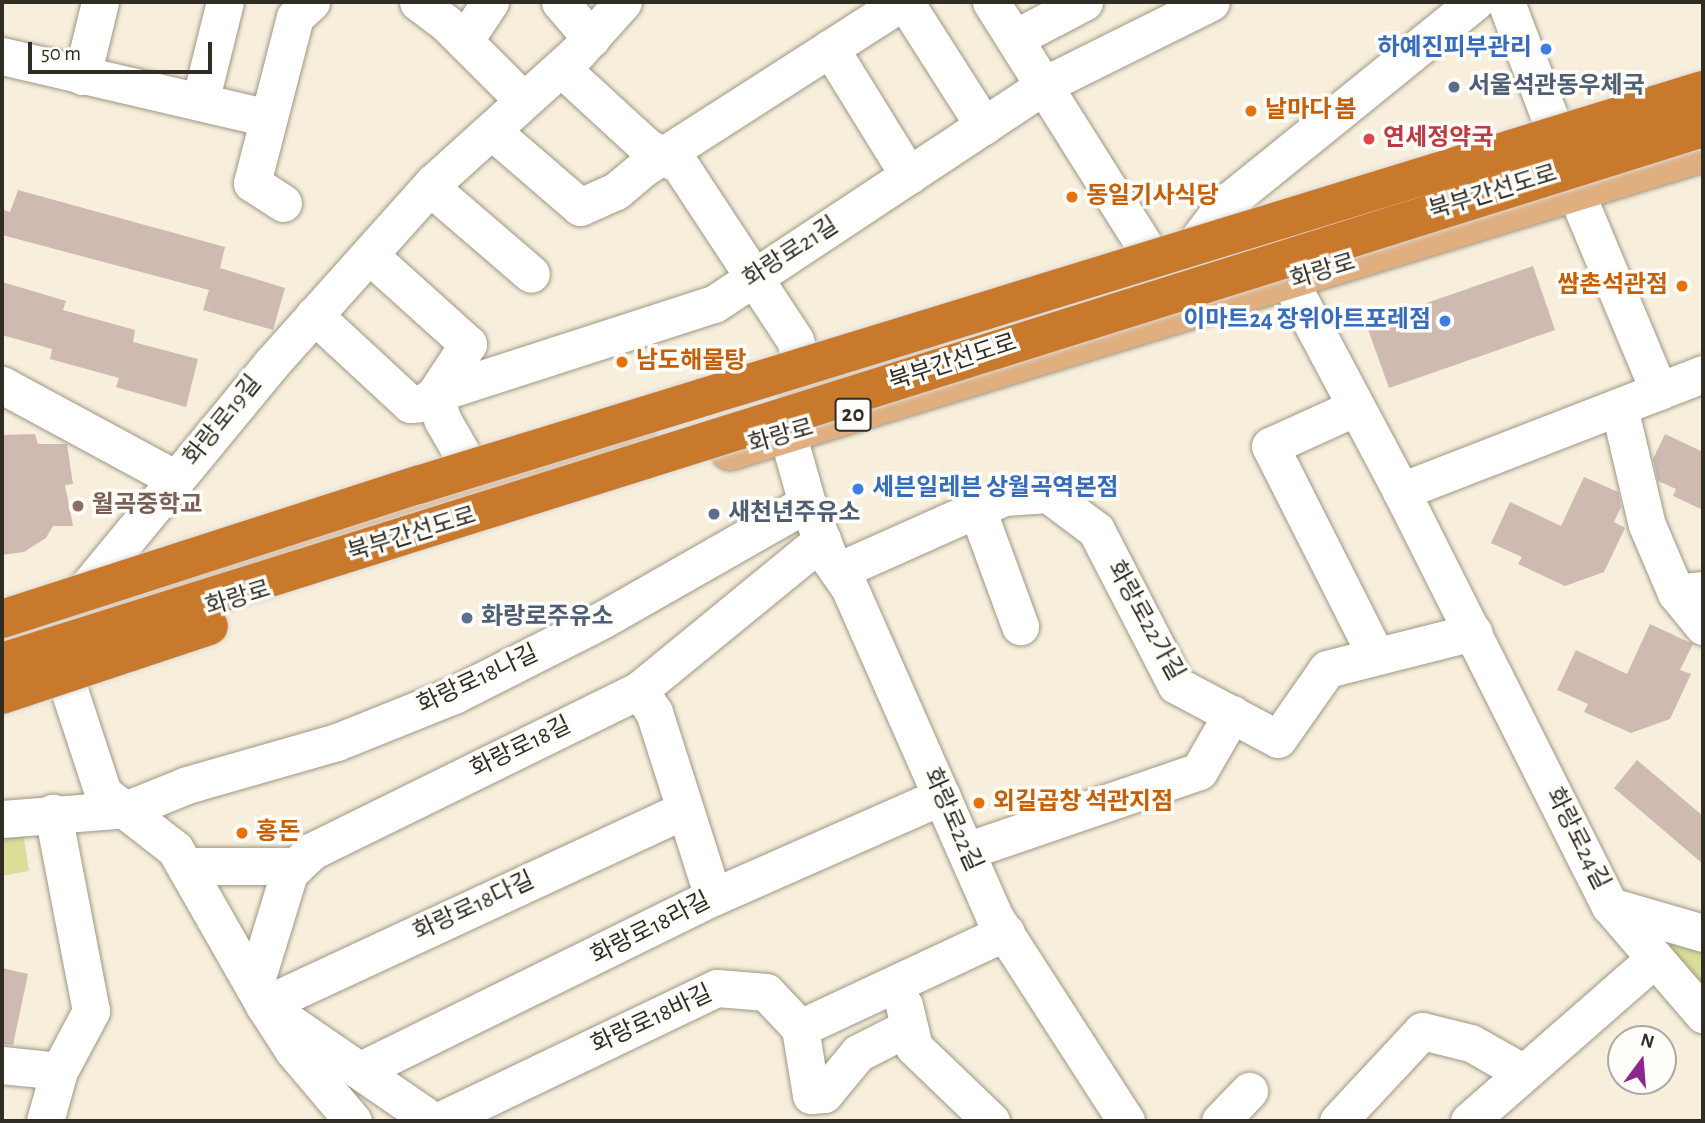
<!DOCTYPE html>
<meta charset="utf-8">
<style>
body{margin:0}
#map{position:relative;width:1705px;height:1123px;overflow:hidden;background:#f7efdb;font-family:"Alegreya Sans","Noto Sans KR",sans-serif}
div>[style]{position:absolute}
.green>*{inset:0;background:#dade98}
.building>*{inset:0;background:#cebab0}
.roads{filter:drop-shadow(0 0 2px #9e9785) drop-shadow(0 0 2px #9e9785)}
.minor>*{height:37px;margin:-18.5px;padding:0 18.5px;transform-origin:18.5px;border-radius:18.5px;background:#fff}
.major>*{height:38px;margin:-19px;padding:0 19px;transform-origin:19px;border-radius:19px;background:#dfaf80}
.bridges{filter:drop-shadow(0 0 2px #dad9d8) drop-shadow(0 0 2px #dad9d8)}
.highway-bridge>*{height:38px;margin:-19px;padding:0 19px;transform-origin:19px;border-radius:19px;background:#c9792c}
.dots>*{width:19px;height:19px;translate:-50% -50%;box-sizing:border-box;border:4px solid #fffdf9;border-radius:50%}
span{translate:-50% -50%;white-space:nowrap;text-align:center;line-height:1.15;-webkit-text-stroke:7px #fffdf9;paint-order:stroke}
.shield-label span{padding:2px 5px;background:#fffdf9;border:2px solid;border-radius:5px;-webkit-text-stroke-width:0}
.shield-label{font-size:23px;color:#302d25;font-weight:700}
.shop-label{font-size:24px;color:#366cbe;font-weight:700}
.right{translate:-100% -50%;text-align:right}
.left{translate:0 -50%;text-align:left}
.service-label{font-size:24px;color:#4e5e75;font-weight:700}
.food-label{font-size:24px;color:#c56008;font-weight:700}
.health-label{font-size:24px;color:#be3a42;font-weight:700}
.street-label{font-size:24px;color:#302d25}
.education-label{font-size:24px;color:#785e54;font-weight:700}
.frame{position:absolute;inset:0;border:4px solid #302d25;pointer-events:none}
.north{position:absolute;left:1607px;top:1025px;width:70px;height:70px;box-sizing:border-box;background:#fffdf9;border:2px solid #acaaa4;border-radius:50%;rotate:16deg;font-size:19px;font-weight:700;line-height:28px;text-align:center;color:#302d25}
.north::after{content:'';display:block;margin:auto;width:24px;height:32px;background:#8c278d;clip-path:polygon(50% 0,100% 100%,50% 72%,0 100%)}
.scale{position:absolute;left:28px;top:42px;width:184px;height:32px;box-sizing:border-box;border:4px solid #302d25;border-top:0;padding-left:9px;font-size:21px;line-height:24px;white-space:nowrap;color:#302d25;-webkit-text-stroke:5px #fffdf9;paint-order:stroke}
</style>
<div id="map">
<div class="green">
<div style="clip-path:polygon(23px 832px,29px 871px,2px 876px,2px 833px)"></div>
<div style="clip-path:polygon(1610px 906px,1703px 933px,1703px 1014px)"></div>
</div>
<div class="building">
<div style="clip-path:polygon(18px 190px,225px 247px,220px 268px,285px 288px,273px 330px,203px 310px,209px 290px,2px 235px,2px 209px,10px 212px)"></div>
<div style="clip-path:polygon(1533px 266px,1555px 330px,1389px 388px,1366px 324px)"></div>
<div style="clip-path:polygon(2px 282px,66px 301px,63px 310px,135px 330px,133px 342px,198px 359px,186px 407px,116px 387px,119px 378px,50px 359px,52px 349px,2px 335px)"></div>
<div style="clip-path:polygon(35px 434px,38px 444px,67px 444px,73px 484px,65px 485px,73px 526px,53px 526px,46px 538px,24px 552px,2px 555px,2px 435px)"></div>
<div style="clip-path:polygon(1665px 434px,1703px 452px,1703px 510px,1673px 496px,1676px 489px,1658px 481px,1653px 459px)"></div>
<div style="clip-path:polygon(1584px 477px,1618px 492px,1621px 507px,1614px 522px,1625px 528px,1604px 572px,1565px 586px,1518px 564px,1522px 557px,1491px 543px,1510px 502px,1561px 526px)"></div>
<div style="clip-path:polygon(1650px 624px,1693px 644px,1680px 670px,1691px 674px,1670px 719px,1631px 733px,1584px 712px,1588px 704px,1557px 690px,1576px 650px,1627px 674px)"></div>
<div style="clip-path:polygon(1637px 760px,1703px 816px,1703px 864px,1614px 788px)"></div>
<div style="clip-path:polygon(2px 968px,28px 974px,13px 1045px,2px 1044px)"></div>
</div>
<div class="roads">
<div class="minor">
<div style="left:418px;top:2px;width:35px;rotate:37deg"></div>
<div style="left:446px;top:23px;width:110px;rotate:45deg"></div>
<div style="left:560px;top:2px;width:48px;rotate:49.3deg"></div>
<div style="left:905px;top:2px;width:147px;rotate:57.5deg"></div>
<div style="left:991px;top:2px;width:330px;rotate:57.8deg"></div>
<div style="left:1167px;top:281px;width:95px;rotate:-53.1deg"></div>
<div style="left:1224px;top:205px;width:323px;rotate:-39deg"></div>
<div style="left:1506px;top:2px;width:161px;rotate:69.3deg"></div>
<div style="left:1015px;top:38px;width:78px;rotate:-27.6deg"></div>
<div style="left:464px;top:41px;width:47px;rotate:-56.3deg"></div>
<div style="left:830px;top:48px;width:150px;rotate:58.3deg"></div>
<div style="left:2px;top:56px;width:273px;rotate:13.1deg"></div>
<div style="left:561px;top:68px;width:117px;rotate:42.6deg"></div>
<div style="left:647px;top:147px;width:38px;rotate:29deg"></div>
<div style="left:680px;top:165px;width:209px;rotate:56.7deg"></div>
<div style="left:795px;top:340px;width:43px;rotate:73.7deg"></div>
<div style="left:82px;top:76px;width:76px;rotate:-76.3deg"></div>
<div style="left:200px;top:102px;width:103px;rotate:-76deg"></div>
<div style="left:492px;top:131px;width:116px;rotate:40.8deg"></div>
<div style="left:580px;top:207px;width:39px;rotate:-24deg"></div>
<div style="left:616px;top:191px;width:38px;rotate:-40deg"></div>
<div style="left:645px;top:167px;width:305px;rotate:-32.7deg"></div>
<div style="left:430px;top:187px;width:133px;rotate:40.7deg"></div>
<div style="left:1576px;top:193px;width:215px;rotate:67.3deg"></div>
<div style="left:283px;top:203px;width:37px;rotate:-147deg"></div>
<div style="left:252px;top:183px;width:171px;rotate:-75.5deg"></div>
<div style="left:295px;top:17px;width:22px;rotate:-43deg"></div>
<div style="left:1290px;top:282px;width:237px;rotate:62deg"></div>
<div style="left:1401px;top:491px;width:465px;rotate:63.3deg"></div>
<div style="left:1610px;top:906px;width:143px;rotate:49.3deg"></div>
<div style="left:314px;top:315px;width:131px;rotate:42.8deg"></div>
<div style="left:410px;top:404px;width:14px;rotate:-4deg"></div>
<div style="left:424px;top:403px;width:14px;rotate:-39deg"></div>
<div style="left:435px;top:394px;width:60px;rotate:-56.6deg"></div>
<div style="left:468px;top:344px;width:133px;rotate:-138deg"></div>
<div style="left:2px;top:385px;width:198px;rotate:28.4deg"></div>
<div style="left:435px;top:394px;width:293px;rotate:-17.9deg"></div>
<div style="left:714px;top:304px;width:398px;rotate:-33.5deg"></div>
<div style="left:1046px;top:84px;width:184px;rotate:-26.4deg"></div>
<div style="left:435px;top:394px;width:26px;rotate:74deg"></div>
<div style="left:442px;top:419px;width:78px;rotate:60.2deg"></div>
<div style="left:1356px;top:407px;width:94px;rotate:155.6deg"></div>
<div style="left:1270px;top:446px;width:233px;rotate:63.2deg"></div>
<div style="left:1619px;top:407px;width:121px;rotate:76.7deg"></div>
<div style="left:1647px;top:525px;width:74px;rotate:66.9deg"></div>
<div style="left:788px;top:436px;width:70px;rotate:74.2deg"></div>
<div style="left:807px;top:503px;width:61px;rotate:68deg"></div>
<div style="left:830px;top:560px;width:33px;rotate:55deg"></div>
<div style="left:849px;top:587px;width:360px;rotate:66.2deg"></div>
<div style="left:994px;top:916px;width:244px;rotate:57.2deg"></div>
<div style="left:1401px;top:491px;width:324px;rotate:-21.2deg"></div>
<div style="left:977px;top:509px;width:125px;rotate:69.8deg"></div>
<div style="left:838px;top:571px;width:182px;rotate:-24deg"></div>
<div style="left:1004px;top:497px;width:44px;rotate:-3.9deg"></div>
<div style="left:1048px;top:494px;width:60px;rotate:36.9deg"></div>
<div style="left:1096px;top:530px;width:174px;rotate:62.7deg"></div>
<div style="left:1176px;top:685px;width:115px;rotate:27.9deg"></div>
<div style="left:1278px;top:739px;width:85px;rotate:-55deg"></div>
<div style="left:1327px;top:669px;width:151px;rotate:-14.2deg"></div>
<div style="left:1703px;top:590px;width:27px;rotate:174deg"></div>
<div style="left:1676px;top:593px;width:43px;rotate:50.7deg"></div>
<div style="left:75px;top:602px;width:308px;rotate:-50.5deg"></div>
<div style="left:271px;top:364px;width:244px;rotate:-48.2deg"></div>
<div style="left:434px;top:182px;width:193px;rotate:-42.1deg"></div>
<div style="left:577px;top:53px;width:69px;rotate:-48deg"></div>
<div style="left:57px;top:653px;width:147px;rotate:71.8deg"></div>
<div style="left:103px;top:793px;width:91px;rotate:37.9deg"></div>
<div style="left:175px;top:849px;width:180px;rotate:60.3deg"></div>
<div style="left:264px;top:1005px;width:205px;rotate:34.5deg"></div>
<div style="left:639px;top:690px;width:27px;rotate:56deg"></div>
<div style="left:654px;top:712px;width:194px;rotate:72.3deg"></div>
<div style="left:2px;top:819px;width:126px;rotate:-4.5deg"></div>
<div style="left:128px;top:809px;width:64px;rotate:-22.1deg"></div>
<div style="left:187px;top:785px;width:156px;rotate:-16deg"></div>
<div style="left:337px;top:742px;width:126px;rotate:-21.9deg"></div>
<div style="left:454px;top:695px;width:166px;rotate:-26.9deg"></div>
<div style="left:602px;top:620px;width:236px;rotate:-29.7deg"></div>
<div style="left:966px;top:851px;width:246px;rotate:-18.9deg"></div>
<div style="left:1199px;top:771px;width:66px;rotate:-59.9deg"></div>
<div style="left:185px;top:866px;width:111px"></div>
<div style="left:296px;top:866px;width:22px;rotate:-43deg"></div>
<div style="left:312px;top:851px;width:364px;rotate:-26.2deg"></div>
<div style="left:639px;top:690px;width:237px;rotate:-39.3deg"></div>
<div style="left:1610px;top:906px;width:97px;rotate:16.2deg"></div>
<div style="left:254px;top:987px;width:119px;rotate:-72.9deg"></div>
<div style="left:289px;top:873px;width:10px;rotate:-45deg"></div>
<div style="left:904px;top:1005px;width:43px;rotate:76.6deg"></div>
<div style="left:914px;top:1047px;width:107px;rotate:43.9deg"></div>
<div style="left:800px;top:1028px;width:227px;rotate:-25deg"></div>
<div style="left:2px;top:1065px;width:57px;rotate:6deg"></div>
<div style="left:363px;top:1069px;width:390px;rotate:-26.2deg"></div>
<div style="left:713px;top:897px;width:250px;rotate:-23.8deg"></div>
<div style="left:45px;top:1121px;width:52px;rotate:-74.4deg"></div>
<div style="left:59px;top:1071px;width:68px;rotate:-61.9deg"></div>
<div style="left:91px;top:1011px;width:202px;rotate:-100.9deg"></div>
<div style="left:353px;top:1121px;width:93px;rotate:-130.2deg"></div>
<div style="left:293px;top:1050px;width:54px;rotate:-122.8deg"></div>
<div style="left:264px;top:1005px;width:464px;rotate:-24.9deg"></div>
<div style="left:439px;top:1121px;width:308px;rotate:-25.6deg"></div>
<div style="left:717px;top:988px;width:49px;rotate:4.7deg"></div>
<div style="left:766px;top:992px;width:50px;rotate:46.6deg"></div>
<div style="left:800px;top:1028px;width:68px;rotate:80.7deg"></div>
<div style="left:811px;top:1095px;width:13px;rotate:-4deg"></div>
<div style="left:824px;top:1094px;width:53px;rotate:-50.3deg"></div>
<div style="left:858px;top:1053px;width:57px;rotate:-27deg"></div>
<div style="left:1220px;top:1121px;width:42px;rotate:-46deg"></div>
<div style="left:1338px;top:1121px;width:123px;rotate:-47deg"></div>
<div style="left:1422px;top:1031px;width:50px;rotate:13.8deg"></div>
<div style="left:1471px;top:1043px;width:59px;rotate:29.6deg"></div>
<div style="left:1469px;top:1121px;width:247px;rotate:-41.2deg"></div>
</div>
<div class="major">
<div style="left:795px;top:385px;width:128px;rotate:-13.1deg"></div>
<div style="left:730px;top:451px;width:1018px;rotate:-17.03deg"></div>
<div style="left:2px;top:641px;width:665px;rotate:-17.78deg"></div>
</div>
</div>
<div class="bridges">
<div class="highway-bridge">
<div style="left:2px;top:619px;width:437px;rotate:-17.9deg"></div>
<div style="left:418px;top:485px;width:1344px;rotate:-17.09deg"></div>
<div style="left:2px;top:662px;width:1783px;rotate:-17.43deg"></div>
<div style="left:2px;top:695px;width:218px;rotate:-18.4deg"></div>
</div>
</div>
<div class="dots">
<div style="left:1546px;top:49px;background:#3f7fe0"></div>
<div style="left:1454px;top:87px;background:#5c6f8a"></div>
<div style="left:1251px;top:111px;background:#e8710a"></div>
<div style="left:1369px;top:139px;background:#e0444e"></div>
<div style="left:1072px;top:197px;background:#e8710a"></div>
<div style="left:1682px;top:286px;background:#e8710a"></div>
<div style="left:1445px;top:321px;background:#3f7fe0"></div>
<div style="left:622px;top:362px;background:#e8710a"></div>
<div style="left:858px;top:489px;background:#3f7fe0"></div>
<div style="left:78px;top:506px;background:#8d6e63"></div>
<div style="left:714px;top:514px;background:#5c6f8a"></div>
<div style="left:467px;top:618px;background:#5c6f8a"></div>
<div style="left:979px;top:803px;background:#e8710a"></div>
<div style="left:242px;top:833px;background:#e8710a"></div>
</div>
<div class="shield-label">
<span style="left:853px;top:415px">20</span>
</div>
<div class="shop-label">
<span class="right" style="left:1532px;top:49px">하예진피부관리</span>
<span class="right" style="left:1431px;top:321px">이마트24 장위아트포레점</span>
<span class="left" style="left:872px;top:489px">세븐일레븐 상월곡역본점</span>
</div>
<div class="service-label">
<span class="left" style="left:1468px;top:87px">서울석관동우체국</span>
<span class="left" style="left:728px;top:514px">새천년주유소</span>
<span class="left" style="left:481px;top:618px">화랑로주유소</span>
</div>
<div class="food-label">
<span class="left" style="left:1265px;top:111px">날마다 봄</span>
<span class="left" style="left:1086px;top:197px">동일기사식당</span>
<span class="right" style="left:1668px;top:286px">쌈촌석관점</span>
<span class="left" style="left:636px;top:362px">남도해물탕</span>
<span class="left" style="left:993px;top:803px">외길곱창 석관지점</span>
<span class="left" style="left:256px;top:833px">홍돈</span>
</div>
<div class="health-label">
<span class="left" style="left:1383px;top:139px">연세정약국</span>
</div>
<div class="street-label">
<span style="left:1493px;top:193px;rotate:-17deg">북부간선도로</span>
<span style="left:791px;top:253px;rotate:-33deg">화랑로21길</span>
<span style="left:1323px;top:272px;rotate:-17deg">화랑로</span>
<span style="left:953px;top:363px;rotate:-18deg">북부간선도로</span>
<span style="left:223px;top:421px;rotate:-51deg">화랑로19길</span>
<span style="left:781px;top:437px;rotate:-16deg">화랑로</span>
<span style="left:412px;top:535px;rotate:-17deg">북부간선도로</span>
<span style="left:238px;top:599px;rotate:-17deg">화랑로</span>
<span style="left:1145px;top:621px;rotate:61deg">화랑로22가길</span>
<span style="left:478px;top:680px;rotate:-25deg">화랑로18나길</span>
<span style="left:521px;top:748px;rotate:-26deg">화랑로18길</span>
<span style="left:952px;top:820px;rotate:66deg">화랑로22길</span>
<span style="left:1577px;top:839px;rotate:63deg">화랑로24길</span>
<span style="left:474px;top:907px;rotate:-25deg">화랑로18다길</span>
<span style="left:651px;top:929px;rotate:-27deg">화랑로18라길</span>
<span style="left:652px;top:1020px;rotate:-25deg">화랑로18바길</span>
</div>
<div class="education-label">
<span class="left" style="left:92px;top:506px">월곡중학교</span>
</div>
<div class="frame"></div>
<div class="north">N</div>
<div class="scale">50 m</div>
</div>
